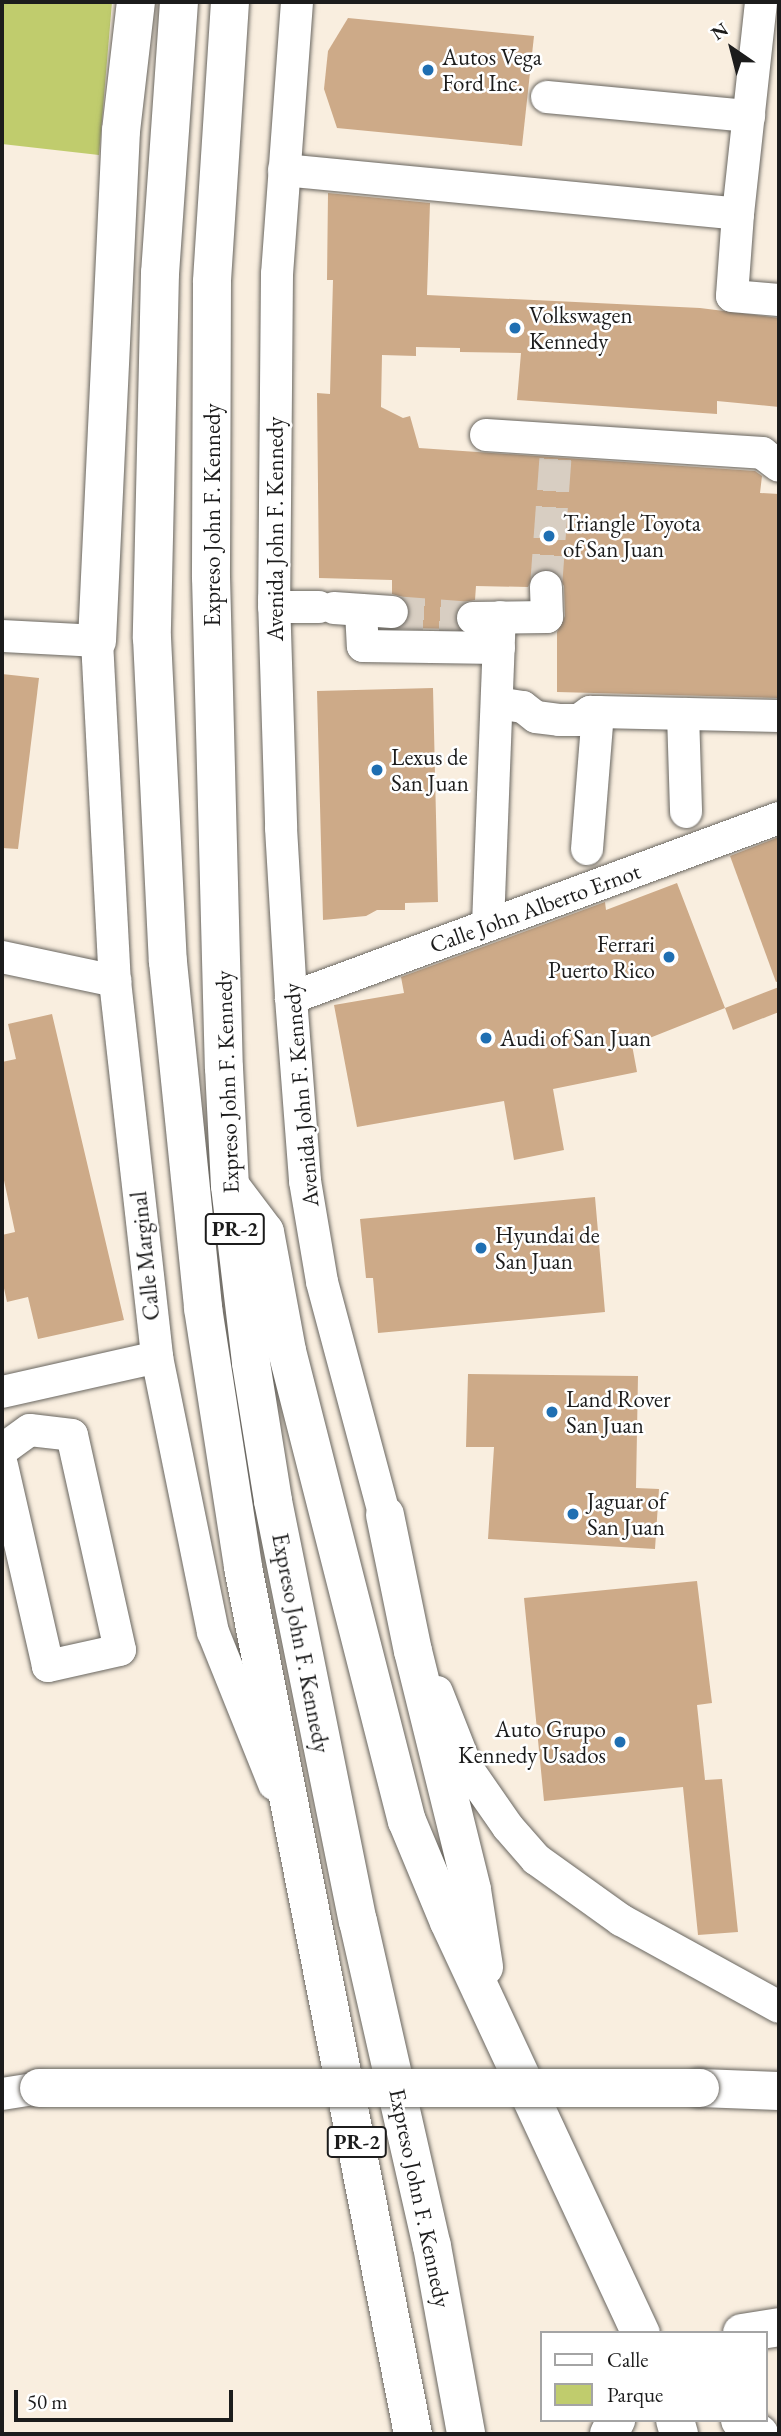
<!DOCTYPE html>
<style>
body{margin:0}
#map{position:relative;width:781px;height:2436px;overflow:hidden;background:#f9eedf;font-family:"EB Garamond",serif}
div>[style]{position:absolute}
.green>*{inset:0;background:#c0cc6d}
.building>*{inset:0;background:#cdaa88}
.minor-tunnel>*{height:32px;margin-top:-16px;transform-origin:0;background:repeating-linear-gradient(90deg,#d8cec2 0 32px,transparent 0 48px)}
.roads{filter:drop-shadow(0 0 2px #696660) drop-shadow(0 0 2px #696660)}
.minor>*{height:32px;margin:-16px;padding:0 16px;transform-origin:16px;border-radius:16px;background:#fff}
.highway>*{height:38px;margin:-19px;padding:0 19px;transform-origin:19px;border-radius:19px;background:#fff}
.bridges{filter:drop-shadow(0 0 2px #696660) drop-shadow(0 0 2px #696660)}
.highway-bridge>*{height:38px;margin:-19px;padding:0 19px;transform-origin:19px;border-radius:19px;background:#fff}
.dots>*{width:19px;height:19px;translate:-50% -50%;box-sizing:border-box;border:4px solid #fff;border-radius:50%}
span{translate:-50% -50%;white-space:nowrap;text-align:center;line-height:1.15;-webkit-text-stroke:5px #fff;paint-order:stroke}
.shield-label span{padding:2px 5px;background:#fff;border:2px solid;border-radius:5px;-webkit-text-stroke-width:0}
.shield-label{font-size:21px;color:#1c1c1c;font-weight:700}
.poi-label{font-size:23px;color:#1c1c1c}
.left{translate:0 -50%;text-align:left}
.right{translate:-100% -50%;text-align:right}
.street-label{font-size:23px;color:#1c1c1c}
.frame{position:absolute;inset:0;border:4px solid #1c1c1c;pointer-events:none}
.legend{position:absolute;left:540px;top:2331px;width:228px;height:91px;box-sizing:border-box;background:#fff;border:2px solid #a4a4a4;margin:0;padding:9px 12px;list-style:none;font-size:21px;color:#1c1c1c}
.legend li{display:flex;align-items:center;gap:14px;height:35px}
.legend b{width:35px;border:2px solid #a4a4a4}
.north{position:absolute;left:697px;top:14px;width:70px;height:70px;-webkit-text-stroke:5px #fff;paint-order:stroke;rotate:325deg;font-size:19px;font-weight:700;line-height:28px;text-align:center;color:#1c1c1c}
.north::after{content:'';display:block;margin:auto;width:24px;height:32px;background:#1c1c1c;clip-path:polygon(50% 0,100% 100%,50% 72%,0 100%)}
.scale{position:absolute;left:14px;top:2390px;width:219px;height:32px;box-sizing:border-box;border:4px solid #1c1c1c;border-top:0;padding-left:9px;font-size:21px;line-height:24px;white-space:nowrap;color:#1c1c1c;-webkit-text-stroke:5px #fff;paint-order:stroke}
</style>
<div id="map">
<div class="green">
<div style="clip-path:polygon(2px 2px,112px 2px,99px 155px,2px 144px)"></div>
</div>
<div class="building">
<div style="clip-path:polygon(348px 18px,534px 36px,522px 146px,337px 128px,324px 89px,328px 51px)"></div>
<div style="clip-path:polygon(328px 193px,430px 203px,427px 295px,700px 308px,779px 318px,779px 407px,717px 401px,717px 414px,517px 400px,521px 353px,460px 352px,460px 348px,416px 347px,416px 356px,382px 355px,381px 407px,403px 418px,410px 416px,419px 448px,755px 471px,762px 476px,760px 493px,779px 494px,779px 698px,557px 692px,557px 632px,565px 616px,564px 586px,554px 571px,536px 572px,528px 587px,476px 586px,475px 600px,464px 602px,457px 610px,455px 619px,459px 629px,401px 628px,408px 622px,410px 613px,403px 597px,392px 594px,392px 580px,319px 578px,317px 393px,330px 394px,333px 280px,327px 280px)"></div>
<div style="clip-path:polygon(2px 674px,39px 678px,18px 849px,2px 848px)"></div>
<div style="clip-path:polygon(433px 688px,438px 902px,405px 903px,405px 910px,377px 910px,366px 916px,323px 920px,317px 691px)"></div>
<div style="clip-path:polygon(779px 837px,779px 981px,776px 982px,730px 856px)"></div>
<div style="clip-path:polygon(677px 883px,725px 1008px,632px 1045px,637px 1072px,553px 1089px,564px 1150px,514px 1160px,504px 1101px,357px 1127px,334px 1005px,404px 993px,401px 977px,605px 902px,606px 910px)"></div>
<div style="clip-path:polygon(779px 987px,779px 1012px,733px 1030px,725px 1008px)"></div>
<div style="clip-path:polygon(52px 1014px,124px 1320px,38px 1339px,28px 1297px,7px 1302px,2px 1279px,2px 1235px,15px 1232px,2px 1171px,2px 1062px,16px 1059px,8px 1024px)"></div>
<div style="clip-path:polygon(595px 1197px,605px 1312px,378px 1333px,373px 1278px,366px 1278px,360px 1219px)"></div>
<div style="clip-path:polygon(468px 1374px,638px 1376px,636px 1488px,659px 1489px,655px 1549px,488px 1539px,494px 1447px,466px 1447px)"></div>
<div style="clip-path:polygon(697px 1581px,712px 1703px,697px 1705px,705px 1780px,722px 1779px,738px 1932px,698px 1935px,683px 1787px,544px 1801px,524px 1598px)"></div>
</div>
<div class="minor-tunnel">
<div style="left:546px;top:587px;width:135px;rotate:-85.8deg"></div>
<div style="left:392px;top:612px;width:81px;rotate:4.2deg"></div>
</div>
<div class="roads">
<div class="minor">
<div style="left:297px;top:2px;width:273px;rotate:94.2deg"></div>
<div style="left:277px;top:274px;width:325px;rotate:90.5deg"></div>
<div style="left:274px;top:599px;width:229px;rotate:88.2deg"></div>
<div style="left:281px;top:828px;width:170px;rotate:86.6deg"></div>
<div style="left:291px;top:998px;width:184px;rotate:85.6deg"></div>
<div style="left:305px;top:1181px;width:102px;rotate:80.4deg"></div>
<div style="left:322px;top:1282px;width:266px;rotate:75deg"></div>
<div style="left:547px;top:97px;width:203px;rotate:5.4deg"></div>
<div style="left:284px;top:170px;width:456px;rotate:5.5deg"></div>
<div style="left:738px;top:214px;width:213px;rotate:-83.8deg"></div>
<div style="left:738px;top:214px;width:82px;rotate:94.2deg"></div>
<div style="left:732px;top:296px;width:47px;rotate:4.9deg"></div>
<div style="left:486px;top:435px;width:277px;rotate:3.7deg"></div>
<div style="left:762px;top:453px;width:21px;rotate:37deg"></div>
<div style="left:274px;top:607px;width:45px"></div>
<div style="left:334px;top:608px;width:58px;rotate:3.9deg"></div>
<div style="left:361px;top:611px;width:35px;rotate:87deg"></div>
<div style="left:363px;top:646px;width:136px;rotate:0.8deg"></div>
<div style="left:473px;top:618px;width:74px;rotate:-0.8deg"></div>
<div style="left:547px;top:617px;width:30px;rotate:-92deg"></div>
<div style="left:2px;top:636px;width:95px;rotate:3deg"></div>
<div style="left:97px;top:641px;width:340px;rotate:87deg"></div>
<div style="left:115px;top:981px;width:378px;rotate:83.6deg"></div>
<div style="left:157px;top:1357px;width:281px;rotate:78.5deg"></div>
<div style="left:213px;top:1632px;width:164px;rotate:68.1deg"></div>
<div style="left:497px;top:703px;width:26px;rotate:9deg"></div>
<div style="left:523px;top:707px;width:16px;rotate:38deg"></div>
<div style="left:536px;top:717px;width:23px;rotate:7deg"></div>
<div style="left:559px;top:720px;width:20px"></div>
<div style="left:579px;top:720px;width:14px;rotate:-36deg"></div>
<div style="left:590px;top:712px;width:8px"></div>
<div style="left:598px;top:712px;width:181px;rotate:1.3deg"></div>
<div style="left:683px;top:714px;width:98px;rotate:88.2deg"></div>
<div style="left:587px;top:849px;width:137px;rotate:-85.4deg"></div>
<div style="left:488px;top:925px;width:308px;rotate:-87.8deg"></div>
<div style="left:2px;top:957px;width:116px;rotate:12deg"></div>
<div style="left:291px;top:998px;width:520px;rotate:-20.25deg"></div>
<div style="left:2px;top:1392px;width:159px;rotate:-12.7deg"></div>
<div style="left:2px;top:1450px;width:34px;rotate:-36deg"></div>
<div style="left:30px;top:1430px;width:42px;rotate:6.8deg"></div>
<div style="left:72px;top:1435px;width:220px;rotate:77.4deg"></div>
<div style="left:120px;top:1650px;width:74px;rotate:167.5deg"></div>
<div style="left:48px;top:1666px;width:206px;rotate:-102.9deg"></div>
<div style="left:437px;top:1692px;width:82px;rotate:68.5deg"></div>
<div style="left:467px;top:1768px;width:72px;rotate:55.2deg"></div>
<div style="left:508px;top:1827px;width:43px;rotate:48.8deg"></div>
<div style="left:536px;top:1859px;width:105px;rotate:35.7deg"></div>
<div style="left:621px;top:1920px;width:180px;rotate:28.8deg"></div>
<div style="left:2px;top:2094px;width:37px;rotate:-9deg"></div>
</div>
<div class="highway">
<div style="left:179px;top:2px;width:272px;rotate:94deg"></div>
<div style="left:160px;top:273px;width:365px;rotate:91.3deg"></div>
<div style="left:152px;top:638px;width:324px;rotate:87.2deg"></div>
<div style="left:168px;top:962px;width:348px;rotate:84.2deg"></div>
<div style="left:203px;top:1308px;width:262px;rotate:81.2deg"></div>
<div style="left:243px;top:1567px;width:884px;rotate:78.91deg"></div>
<div style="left:230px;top:2px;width:281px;rotate:93.7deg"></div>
<div style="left:212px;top:282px;width:295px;rotate:90.2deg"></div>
<div style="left:211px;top:577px;width:491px;rotate:88.5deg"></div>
<div style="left:224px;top:1068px;width:118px;rotate:87.1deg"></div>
<div style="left:230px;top:1186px;width:178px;rotate:83.2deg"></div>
<div style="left:251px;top:1363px;width:140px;rotate:80.9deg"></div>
<div style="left:273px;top:1501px;width:429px;rotate:78.6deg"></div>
<div style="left:358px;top:1921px;width:333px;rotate:77.2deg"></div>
<div style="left:432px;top:2246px;width:191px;rotate:79.7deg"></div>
<div style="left:97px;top:641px;width:511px;rotate:-87.31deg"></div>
<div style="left:121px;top:131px;width:130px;rotate:-83.4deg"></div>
<div style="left:231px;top:1187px;width:56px;rotate:52.9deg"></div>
<div style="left:265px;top:1232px;width:121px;rotate:79.5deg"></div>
<div style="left:287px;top:1351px;width:485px;rotate:75.7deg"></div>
<div style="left:407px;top:1821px;width:109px;rotate:67.4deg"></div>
<div style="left:449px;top:1922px;width:454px;rotate:65deg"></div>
<div style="left:385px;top:1515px;width:139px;rotate:78.4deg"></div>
<div style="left:413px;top:1651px;width:246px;rotate:76.1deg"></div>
<div style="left:472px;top:1890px;width:78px;rotate:81.1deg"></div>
<div style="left:700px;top:2088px;width:79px;rotate:2.2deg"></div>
<div style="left:742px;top:2333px;width:37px;rotate:-9deg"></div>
<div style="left:675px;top:2420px;width:15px;rotate:74deg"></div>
<div style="left:740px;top:2420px;width:24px;rotate:36deg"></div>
<div style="left:609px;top:2434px;width:16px;rotate:-63deg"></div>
</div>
</div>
<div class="bridges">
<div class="highway-bridge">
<div style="left:39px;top:2088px;width:661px"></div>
</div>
</div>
<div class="dots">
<div style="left:428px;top:70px;background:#1f6fb2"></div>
<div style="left:515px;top:328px;background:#1f6fb2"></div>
<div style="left:549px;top:536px;background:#1f6fb2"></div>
<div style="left:377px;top:770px;background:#1f6fb2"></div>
<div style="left:669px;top:957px;background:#1f6fb2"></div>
<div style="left:486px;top:1038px;background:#1f6fb2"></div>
<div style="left:481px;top:1248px;background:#1f6fb2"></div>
<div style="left:552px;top:1412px;background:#1f6fb2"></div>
<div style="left:573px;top:1514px;background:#1f6fb2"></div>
<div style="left:620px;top:1742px;background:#1f6fb2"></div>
</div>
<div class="shield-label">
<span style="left:235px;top:1229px">PR-2</span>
<span style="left:357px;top:2142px">PR-2</span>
</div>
<div class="poi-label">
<span class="left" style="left:442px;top:70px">Autos Vega<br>Ford Inc.</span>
<span class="left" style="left:529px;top:328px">Volkswagen<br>Kennedy</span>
<span class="left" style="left:563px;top:536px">Triangle Toyota<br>of San Juan</span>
<span class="left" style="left:391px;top:770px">Lexus de<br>San Juan</span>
<span class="right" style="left:655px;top:957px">Ferrari<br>Puerto Rico</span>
<span class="left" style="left:500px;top:1038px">Audi of San Juan</span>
<span class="left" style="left:495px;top:1248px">Hyundai de<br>San Juan</span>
<span class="left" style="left:566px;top:1412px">Land Rover<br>San Juan</span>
<span class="left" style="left:587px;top:1514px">Jaguar of<br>San Juan</span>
<span class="right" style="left:606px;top:1742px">Auto Grupo<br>Kennedy Usados</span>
</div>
<div class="street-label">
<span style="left:212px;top:515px;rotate:-90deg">Expreso John F. Kennedy</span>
<span style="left:275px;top:529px;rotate:-90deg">Avenida John F. Kennedy</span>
<span style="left:535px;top:908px;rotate:-20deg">Calle John Alberto Ernot</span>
<span style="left:227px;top:1082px;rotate:-92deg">Expreso John F. Kennedy</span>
<span style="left:301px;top:1095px;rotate:-95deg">Avenida John F. Kennedy</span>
<span style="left:145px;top:1256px;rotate:-96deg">Calle Marginal</span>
<span style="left:301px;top:1643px;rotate:79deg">Expreso John F. Kennedy</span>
<span style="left:420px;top:2198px;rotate:78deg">Expreso John F. Kennedy</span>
</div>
<div class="frame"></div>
<ul class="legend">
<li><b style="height:9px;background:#fff"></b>Calle</li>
<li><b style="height:19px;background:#c0cc6d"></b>Parque</li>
</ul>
<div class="north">N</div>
<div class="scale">50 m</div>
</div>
